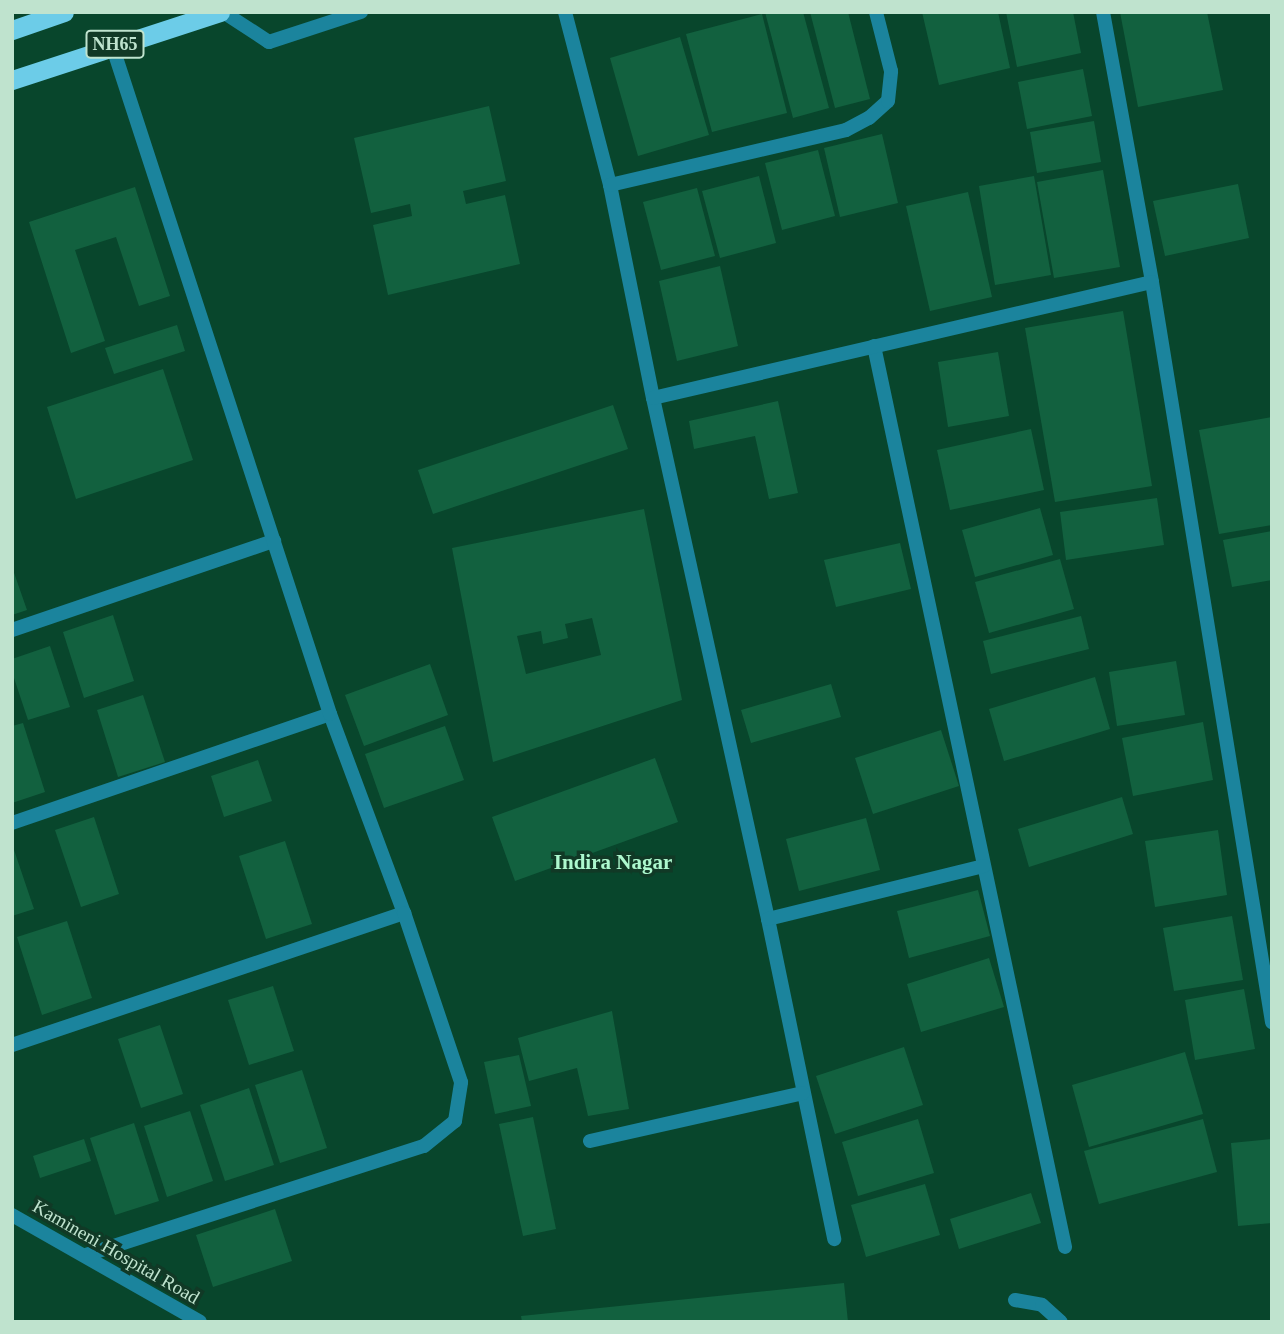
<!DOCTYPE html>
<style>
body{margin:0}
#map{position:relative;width:1284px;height:1334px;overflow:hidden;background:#08462c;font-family:Georgia,serif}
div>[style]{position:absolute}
.building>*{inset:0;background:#12613f}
.service>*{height:14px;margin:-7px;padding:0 7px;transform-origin:7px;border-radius:7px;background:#1b849d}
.minor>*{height:14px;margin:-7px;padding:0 7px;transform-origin:7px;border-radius:7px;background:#1b849d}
.tertiary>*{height:14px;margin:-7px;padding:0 7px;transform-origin:7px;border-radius:7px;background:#1b849d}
.trunk>*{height:19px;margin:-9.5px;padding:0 9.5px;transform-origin:9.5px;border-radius:9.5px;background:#6ccce8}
span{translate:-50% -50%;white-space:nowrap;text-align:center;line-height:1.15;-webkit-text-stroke:7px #113926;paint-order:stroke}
.shield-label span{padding:2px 5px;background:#113926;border:2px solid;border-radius:5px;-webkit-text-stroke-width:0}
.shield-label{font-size:18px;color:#bfe3ce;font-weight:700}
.street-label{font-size:19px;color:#bfe3ce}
.neighbourhood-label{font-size:21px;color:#adf8ce;font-weight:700}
.frame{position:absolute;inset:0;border:14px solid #bfe3ce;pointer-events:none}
</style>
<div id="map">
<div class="building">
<div style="clip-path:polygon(765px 12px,803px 12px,829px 108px,793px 118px)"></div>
<div style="clip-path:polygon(810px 12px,848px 12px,870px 99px,835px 108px)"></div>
<div style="clip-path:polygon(922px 12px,998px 12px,1010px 68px,939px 85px)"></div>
<div style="clip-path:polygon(1006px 12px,1073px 12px,1081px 53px,1017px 67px)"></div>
<div style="clip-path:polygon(1120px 12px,1207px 12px,1223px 90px,1138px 107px)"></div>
<div style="clip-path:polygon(762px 14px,787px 113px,712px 132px,686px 34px)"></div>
<div style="clip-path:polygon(680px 37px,709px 135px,638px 156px,610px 58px)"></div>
<div style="clip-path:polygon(1083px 69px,1092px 116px,1027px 129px,1018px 82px)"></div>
<div style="clip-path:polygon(489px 106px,506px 181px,463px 191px,466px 204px,505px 195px,520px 264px,388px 295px,373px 225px,412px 216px,410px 204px,371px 213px,354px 138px)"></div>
<div style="clip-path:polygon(1094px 121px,1101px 162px,1037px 173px,1030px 132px)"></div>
<div style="clip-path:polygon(882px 134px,898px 203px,840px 217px,824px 148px)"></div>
<div style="clip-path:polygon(818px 150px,835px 216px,782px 230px,765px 163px)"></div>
<div style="clip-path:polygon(1103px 170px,1120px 267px,1054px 278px,1037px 182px)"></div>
<div style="clip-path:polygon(759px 176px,776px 243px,720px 258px,702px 191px)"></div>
<div style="clip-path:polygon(1034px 176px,1051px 275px,995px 285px,979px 186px)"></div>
<div style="clip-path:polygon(1238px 184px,1249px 238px,1165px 256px,1153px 201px)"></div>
<div style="clip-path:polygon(135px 187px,170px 296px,139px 306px,116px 237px,75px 250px,105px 341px,71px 353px,29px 222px)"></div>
<div style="clip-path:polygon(697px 188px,715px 256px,661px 270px,643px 202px)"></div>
<div style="clip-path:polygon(968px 192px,992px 297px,930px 311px,906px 206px)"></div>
<div style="clip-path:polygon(720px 266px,738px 346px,677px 361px,659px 281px)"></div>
<div style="clip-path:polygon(1123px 311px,1152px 486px,1055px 502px,1025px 328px)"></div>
<div style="clip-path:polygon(177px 325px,185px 351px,114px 374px,105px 348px)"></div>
<div style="clip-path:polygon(998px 352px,1009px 416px,948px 427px,938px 362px)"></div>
<div style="clip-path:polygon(163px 369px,193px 460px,76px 499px,47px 407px)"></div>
<div style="clip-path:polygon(778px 401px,798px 493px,769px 499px,755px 436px,694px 449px,689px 421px)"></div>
<div style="clip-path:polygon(613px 405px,628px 449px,433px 514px,418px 470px)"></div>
<div style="clip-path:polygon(1272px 417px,1272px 525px,1219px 534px,1199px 430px)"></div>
<div style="clip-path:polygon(1031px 429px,1044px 490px,950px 510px,937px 450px)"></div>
<div style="clip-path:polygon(1157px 498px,1164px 545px,1066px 560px,1060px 512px)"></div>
<div style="clip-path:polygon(1040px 508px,1053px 555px,975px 577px,962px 530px)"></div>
<div style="clip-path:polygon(evenodd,644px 509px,682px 700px,493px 762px,452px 548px,644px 509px,592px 618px,601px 655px,526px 674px,517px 636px,541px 631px,543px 644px,568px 638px,565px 624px,592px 618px)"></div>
<div style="clip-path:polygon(1272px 531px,1272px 580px,1232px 587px,1223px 540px)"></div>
<div style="clip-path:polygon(900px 543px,911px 589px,836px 607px,824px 560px)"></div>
<div style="clip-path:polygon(1060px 559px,1074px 609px,989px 633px,975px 582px)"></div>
<div style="clip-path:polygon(12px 567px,27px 610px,12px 615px)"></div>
<div style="clip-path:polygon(113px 615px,134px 681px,84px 698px,63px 632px)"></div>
<div style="clip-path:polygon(1081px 616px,1089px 649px,991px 674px,983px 641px)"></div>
<div style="clip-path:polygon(50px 646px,70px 707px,28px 720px,12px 672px,12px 659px)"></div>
<div style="clip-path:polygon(1176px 661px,1185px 715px,1117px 726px,1109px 672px)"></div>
<div style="clip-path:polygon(430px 664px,448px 715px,364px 746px,345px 695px)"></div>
<div style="clip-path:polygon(1095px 677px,1110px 729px,1004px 761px,989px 709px)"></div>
<div style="clip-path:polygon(831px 684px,841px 717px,751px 743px,741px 710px)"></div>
<div style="clip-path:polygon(143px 695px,165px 762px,118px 777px,97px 710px)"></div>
<div style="clip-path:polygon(1203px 722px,1213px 780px,1133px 796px,1122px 738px)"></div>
<div style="clip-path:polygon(23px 723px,45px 792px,12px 803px,12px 726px)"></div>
<div style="clip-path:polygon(445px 726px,464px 780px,384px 808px,365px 754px)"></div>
<div style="clip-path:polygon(941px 730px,959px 786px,873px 814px,855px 758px)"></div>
<div style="clip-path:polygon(655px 758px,678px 822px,515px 881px,492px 817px)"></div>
<div style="clip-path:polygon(258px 760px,272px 801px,224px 817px,211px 776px)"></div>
<div style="clip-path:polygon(1122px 797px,1133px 834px,1029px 867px,1018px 829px)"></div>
<div style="clip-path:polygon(94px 817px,119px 894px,81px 907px,55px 830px)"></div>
<div style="clip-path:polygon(866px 818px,880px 870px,799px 891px,786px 839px)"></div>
<div style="clip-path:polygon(1218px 830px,1227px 895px,1155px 907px,1145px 841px)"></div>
<div style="clip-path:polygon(285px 841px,312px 924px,266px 939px,239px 856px)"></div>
<div style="clip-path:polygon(12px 844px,34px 909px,12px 916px)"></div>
<div style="clip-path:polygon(978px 890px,990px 936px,909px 958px,897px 911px)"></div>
<div style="clip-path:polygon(1232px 916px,1243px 980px,1174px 991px,1163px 928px)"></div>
<div style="clip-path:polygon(67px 921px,92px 998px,42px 1015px,17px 937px)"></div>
<div style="clip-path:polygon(989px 958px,1004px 1007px,921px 1032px,907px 984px)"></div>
<div style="clip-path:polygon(273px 986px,294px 1051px,249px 1065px,228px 1000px)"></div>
<div style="clip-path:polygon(1244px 989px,1255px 1049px,1195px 1060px,1185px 1000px)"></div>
<div style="clip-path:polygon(612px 1011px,629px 1109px,588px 1116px,577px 1068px,529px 1081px,518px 1038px)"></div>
<div style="clip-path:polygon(160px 1025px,183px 1094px,141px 1108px,118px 1039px)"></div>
<div style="clip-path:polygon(904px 1047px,923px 1105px,835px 1134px,816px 1076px)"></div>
<div style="clip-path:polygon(1185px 1052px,1203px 1114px,1089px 1147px,1072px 1085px)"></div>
<div style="clip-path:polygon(519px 1055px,531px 1106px,495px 1114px,484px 1062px)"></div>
<div style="clip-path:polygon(302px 1070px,327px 1148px,280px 1163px,255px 1085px)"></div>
<div style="clip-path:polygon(249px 1088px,274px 1165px,225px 1181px,200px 1105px)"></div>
<div style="clip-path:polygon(190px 1111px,213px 1181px,167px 1197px,144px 1126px)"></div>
<div style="clip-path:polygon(533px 1117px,556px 1229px,523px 1236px,499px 1124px)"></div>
<div style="clip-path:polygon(918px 1119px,934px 1173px,858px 1196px,842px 1142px)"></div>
<div style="clip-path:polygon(1203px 1119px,1217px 1172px,1099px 1204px,1084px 1151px)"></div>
<div style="clip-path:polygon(134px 1123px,159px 1201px,115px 1215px,90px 1138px)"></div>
<div style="clip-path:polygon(84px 1139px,91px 1161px,40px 1178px,33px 1156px)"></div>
<div style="clip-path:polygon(1272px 1139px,1272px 1223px,1238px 1226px,1231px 1143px)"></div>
<div style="clip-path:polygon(925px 1184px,940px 1235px,866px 1257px,851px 1205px)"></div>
<div style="clip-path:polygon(1031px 1193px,1041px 1223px,959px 1249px,950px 1219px)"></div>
<div style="clip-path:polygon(275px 1209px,292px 1261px,213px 1287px,196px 1235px)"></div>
<div style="clip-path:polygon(844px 1283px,848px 1322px,522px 1322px,521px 1316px)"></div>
</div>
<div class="service">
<div style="left:1015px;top:1300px;width:27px;rotate:10deg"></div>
<div style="left:1042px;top:1305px;width:25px;rotate:42deg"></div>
</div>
<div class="minor">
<div style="left:565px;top:12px;width:179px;rotate:75.4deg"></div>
<div style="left:610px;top:185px;width:217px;rotate:78.6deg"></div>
<div style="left:653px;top:398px;width:534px;rotate:77.55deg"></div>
<div style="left:768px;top:919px;width:327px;rotate:78.3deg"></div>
<div style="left:1103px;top:12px;width:274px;rotate:79.7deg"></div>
<div style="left:1152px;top:282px;width:750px;rotate:80.79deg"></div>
<div style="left:610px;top:185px;width:242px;rotate:-13.1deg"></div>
<div style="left:846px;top:130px;width:26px;rotate:-28deg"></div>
<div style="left:869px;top:118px;width:25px;rotate:-42deg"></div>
<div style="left:888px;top:101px;width:30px;rotate:-84deg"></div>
<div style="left:891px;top:71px;width:61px;rotate:-104.3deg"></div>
<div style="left:874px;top:346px;width:921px;rotate:78.03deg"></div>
<div style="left:653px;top:398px;width:512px;rotate:-13.09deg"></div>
<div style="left:12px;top:630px;width:277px;rotate:-18.8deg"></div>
<div style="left:12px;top:823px;width:336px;rotate:-18.9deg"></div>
<div style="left:768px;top:919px;width:222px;rotate:-13.8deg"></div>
<div style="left:12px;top:1045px;width:414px;rotate:-18.6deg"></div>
<div style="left:404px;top:913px;width:212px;rotate:-110.4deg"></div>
<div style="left:330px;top:714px;width:704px;rotate:-108.05deg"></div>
<div style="left:590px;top:1141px;width:218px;rotate:-12.7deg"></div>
<div style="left:86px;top:1255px;width:355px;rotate:-17.9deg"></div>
<div style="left:424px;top:1146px;width:40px;rotate:-39deg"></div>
<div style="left:455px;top:1121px;width:39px;rotate:-81deg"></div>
<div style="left:461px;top:1082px;width:178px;rotate:-108.6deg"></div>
</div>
<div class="tertiary">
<div style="left:223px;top:12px;width:55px;rotate:33.1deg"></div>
<div style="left:269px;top:42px;width:97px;rotate:-18.1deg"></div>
<div style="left:12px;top:1215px;width:216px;rotate:29.6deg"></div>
</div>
<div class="trunk">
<div style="left:12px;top:30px;width:55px;rotate:-19.1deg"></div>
<div style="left:12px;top:80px;width:219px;rotate:-18.1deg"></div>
</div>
<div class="shield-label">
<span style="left:115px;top:44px">NH65</span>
</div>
<div class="street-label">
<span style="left:116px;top:1252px;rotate:30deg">Kamineni Hospital Road</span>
</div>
<div class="neighbourhood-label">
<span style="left:613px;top:862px">Indira Nagar</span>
</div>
<div class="frame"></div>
</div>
